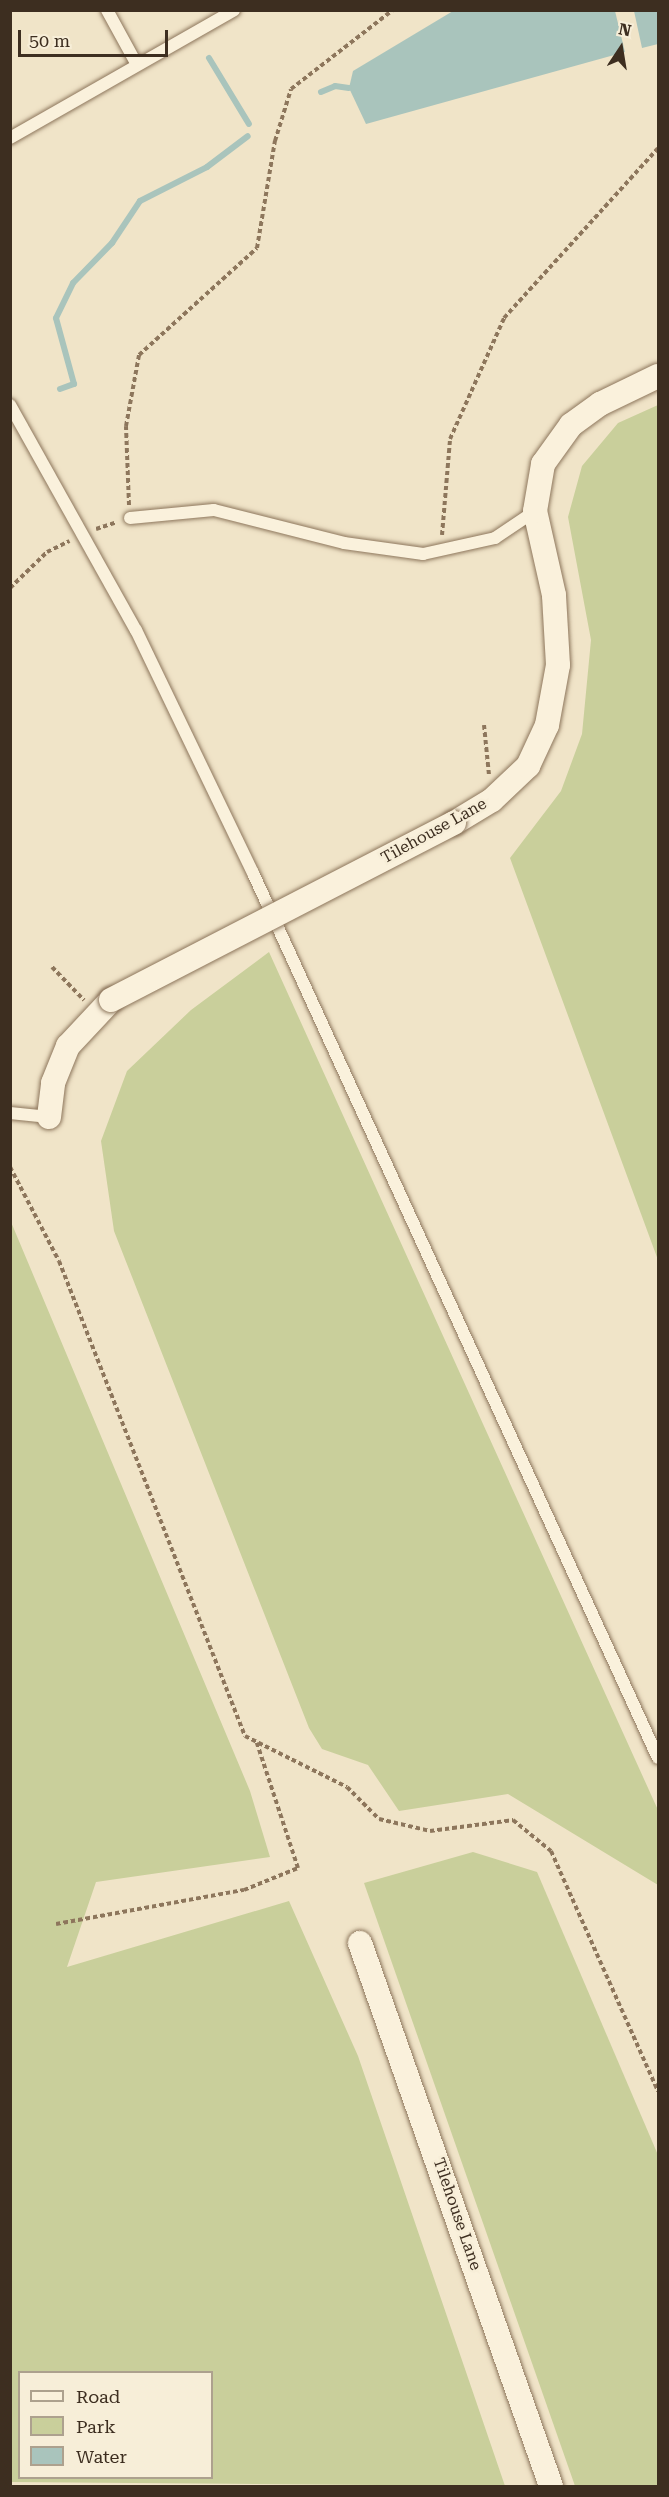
<!DOCTYPE html>
<style>
body{margin:0}
#map{position:relative;width:669px;height:2497px;overflow:hidden;background:#f0e4c8;font-family:"Roboto Serif",serif}
div>[style]{position:absolute}
.green>*{inset:0;background:#c9cf9b}
.water>*{inset:0;background:#a9c4bc}
.stream>*{height:6px;margin:-3px;padding:0 3px;transform-origin:3px;border-radius:3px;background:#a9c4bc}
.path>*{height:4px;margin-top:-2px;transform-origin:0;background:repeating-linear-gradient(90deg,#8d765c 0 4.5px,transparent 0 7.5px)}
.roads{filter:drop-shadow(0 0 2px #8d765c) drop-shadow(0 0 2px #8d765c)}
.lane>*{height:12px;margin:-6px;padding:0 6px;transform-origin:6px;border-radius:6px;background:#faf1dc}
.street>*{height:24px;margin:-12px;padding:0 12px;transform-origin:12px;border-radius:12px;background:#faf1dc}
.bridges{filter:drop-shadow(0 0 2px #8d765c) drop-shadow(0 0 2px #8d765c)}
.street-bridge>*{height:24px;margin:-12px;padding:0 12px;transform-origin:12px;border-radius:12px;background:#faf1dc}
span{translate:-50% -50%;white-space:nowrap;text-align:center;line-height:1.15;-webkit-text-stroke:5px #f7eed8;paint-order:stroke}
.street-label{font-size:16px;color:#3d2e20}
.frame{position:absolute;inset:0;border:12px solid #3d2e20;pointer-events:none}
.legend{position:absolute;left:18px;top:2371px;width:195px;height:108px;box-sizing:border-box;background:#f7eed8;border:2px solid #ada18e;margin:0;padding:8px 10px;list-style:none;font-size:18px;color:#3d2e20}
.legend li{display:flex;align-items:center;gap:12px;height:30px}
.legend b{width:30px;border:2px solid #ada18e}
.north{position:absolute;left:591px;top:18px;width:60px;height:60px;-webkit-text-stroke:4px #f7eed8;paint-order:stroke;rotate:12deg;font-size:16px;font-weight:700;line-height:24px;text-align:center;color:#3d2e20}
.north::after{content:'';display:block;margin:auto;width:21px;height:27px;background:#3d2e20;clip-path:polygon(50% 0,100% 100%,50% 72%,0 100%)}
.scale{position:absolute;left:18px;top:30px;width:150px;height:27px;box-sizing:border-box;border:3px solid #3d2e20;border-top:0;padding-left:8px;font-size:18px;line-height:21px;white-space:nowrap;color:#3d2e20;-webkit-text-stroke:4px #f7eed8;paint-order:stroke}
</style>
<div id="map">
<div class="green">
<div style="clip-path:polygon(658px 405px,658px 1260px,510px 858px,561px 791px,582px 734px,591px 640px,568px 517px,582px 466px,618px 423px)"></div>
<div style="clip-path:polygon(269px 952px,658px 1810px,658px 1885px,508px 1794px,399px 1811px,368px 1765px,322px 1749px,309px 1728px,114px 1231px,101px 1141px,127px 1071px,191px 1010px)"></div>
<div style="clip-path:polygon(evenodd,11px 1222px,250px 1791px,270px 1857px,96px 1882px,67px 1967px,289px 1901px,358px 2056px,505px 2486px,11px 2482px,11px 1222px,20px 2372px,212px 2372px,212px 2478px,20px 2478px,20px 2372px)"></div>
<div style="clip-path:polygon(473px 1852px,537px 1872px,658px 2155px,658px 2486px,575px 2486px,364px 1883px)"></div>
</div>
<div class="water">
<div style="clip-path:polygon(453px 11px,615px 11px,625px 52px,366px 124px,349px 88px,353px 71px)"></div>
<div style="clip-path:polygon(634px 11px,658px 11px,658px 44px,642px 48px)"></div>
</div>
<div class="stream">
<div style="left:209px;top:58px;width:77px;rotate:58.8deg"></div>
<div style="left:321px;top:92px;width:15px;rotate:-23deg"></div>
<div style="left:335px;top:86px;width:14px;rotate:8deg"></div>
<div style="left:60px;top:389px;width:15px;rotate:-20deg"></div>
<div style="left:74px;top:384px;width:68px;rotate:-105.3deg"></div>
<div style="left:56px;top:318px;width:39px;rotate:-64deg"></div>
<div style="left:73px;top:283px;width:56px;rotate:-45.7deg"></div>
<div style="left:112px;top:243px;width:50px;rotate:-56.3deg"></div>
<div style="left:140px;top:201px;width:75px;rotate:-26.9deg"></div>
<div style="left:207px;top:167px;width:51px;rotate:-37.1deg"></div>
</div>
<div class="path">
<div style="left:129px;top:505px;width:79px;rotate:-92.2deg"></div>
<div style="left:126px;top:426px;width:72px;rotate:-79.6deg"></div>
<div style="left:139px;top:355px;width:159px;rotate:-42.2deg"></div>
<div style="left:257px;top:248px;width:109px;rotate:-80.5deg"></div>
<div style="left:275px;top:141px;width:54px;rotate:-72.9deg"></div>
<div style="left:291px;top:89px;width:129px;rotate:-37.8deg"></div>
<div style="left:96px;top:529px;width:22px;rotate:-18deg"></div>
<div style="left:442px;top:535px;width:96px;rotate:-85.2deg"></div>
<div style="left:450px;top:439px;width:133px;rotate:-65.9deg"></div>
<div style="left:504px;top:318px;width:229px;rotate:-47.8deg"></div>
<div style="left:10px;top:588px;width:52px;rotate:-44.2deg"></div>
<div style="left:47px;top:552px;width:25px;rotate:-26deg"></div>
<div style="left:484px;top:725px;width:50px;rotate:84.3deg"></div>
<div style="left:10px;top:925px;width:1px;rotate:90deg"></div>
<div style="left:52px;top:967px;width:46px;rotate:45.9deg"></div>
<div style="left:10px;top:1167px;width:106px;rotate:62.5deg"></div>
<div style="left:59px;top:1261px;width:510px;rotate:68.62deg"></div>
<div style="left:245px;top:1736px;width:114px;rotate:26.6deg"></div>
<div style="left:347px;top:1787px;width:45px;rotate:45deg"></div>
<div style="left:379px;top:1819px;width:52px;rotate:13.2deg"></div>
<div style="left:430px;top:1831px;width:84px;rotate:-7.5deg"></div>
<div style="left:513px;top:1820px;width:49px;rotate:39.2deg"></div>
<div style="left:551px;top:1851px;width:263px;rotate:66deg"></div>
<div style="left:56px;top:1924px;width:191px;rotate:-10.3deg"></div>
<div style="left:244px;top:1890px;width:58px;rotate:-22.2deg"></div>
<div style="left:298px;top:1868px;width:132px;rotate:-108.2deg"></div>
</div>
<div class="roads">
<div class="lane">
<div style="left:107px;top:10px;width:60px;rotate:61.3deg"></div>
<div style="left:10px;top:138px;width:258px;rotate:-29.7deg"></div>
<div style="left:10px;top:405px;width:258px;rotate:60.8deg"></div>
<div style="left:136px;top:630px;width:270px;rotate:64.3deg"></div>
<div style="left:253px;top:873px;width:973px;rotate:65.41deg"></div>
<div style="left:130px;top:518px;width:84px;rotate:-5.4deg"></div>
<div style="left:214px;top:510px;width:134px;rotate:14.2deg"></div>
<div style="left:344px;top:543px;width:80px;rotate:7.9deg"></div>
<div style="left:423px;top:554px;width:74px;rotate:-12.5deg"></div>
<div style="left:495px;top:538px;width:48px;rotate:-34deg"></div>
<div style="left:10px;top:1113px;width:39px;rotate:6deg"></div>
</div>
<div class="street">
<div style="left:454px;top:823px;width:44px;rotate:-31.2deg"></div>
<div style="left:492px;top:800px;width:50px;rotate:-43.4deg"></div>
<div style="left:528px;top:766px;width:45px;rotate:-65.1deg"></div>
<div style="left:547px;top:725px;width:61px;rotate:-79.6deg"></div>
<div style="left:558px;top:665px;width:70px;rotate:-93.3deg"></div>
<div style="left:554px;top:595px;width:86px;rotate:-102.7deg"></div>
<div style="left:535px;top:511px;width:48px;rotate:-80.3deg"></div>
<div style="left:543px;top:464px;width:48px;rotate:-54.3deg"></div>
<div style="left:571px;top:425px;width:36px;rotate:-36deg"></div>
<div style="left:600px;top:404px;width:64px;rotate:-25.8deg"></div>
<div style="left:49px;top:1117px;width:34px;rotate:-83deg"></div>
<div style="left:53px;top:1083px;width:40px;rotate:-68deg"></div>
<div style="left:68px;top:1046px;width:63px;rotate:-46.9deg"></div>
<div style="left:360px;top:1943px;width:576px;rotate:70.62deg"></div>
</div>
</div>
<div class="bridges">
<div class="street-bridge">
<div style="left:111px;top:1000px;width:386px;rotate:-27.3deg"></div>
</div>
</div>
<div class="street-label">
<span style="left:434px;top:831px;rotate:-29deg">Tilehouse Lane</span>
<span style="left:457px;top:2214px;rotate:71deg">Tilehouse Lane</span>
</div>
<div class="frame"></div>
<ul class="legend">
<li><b style="height:8px;background:#faf1dc"></b>Road</li>
<li><b style="height:16px;background:#c9cf9b"></b>Park</li>
<li><b style="height:16px;background:#a9c4bc"></b>Water</li>
</ul>
<div class="north">N</div>
<div class="scale">50 m</div>
</div>
